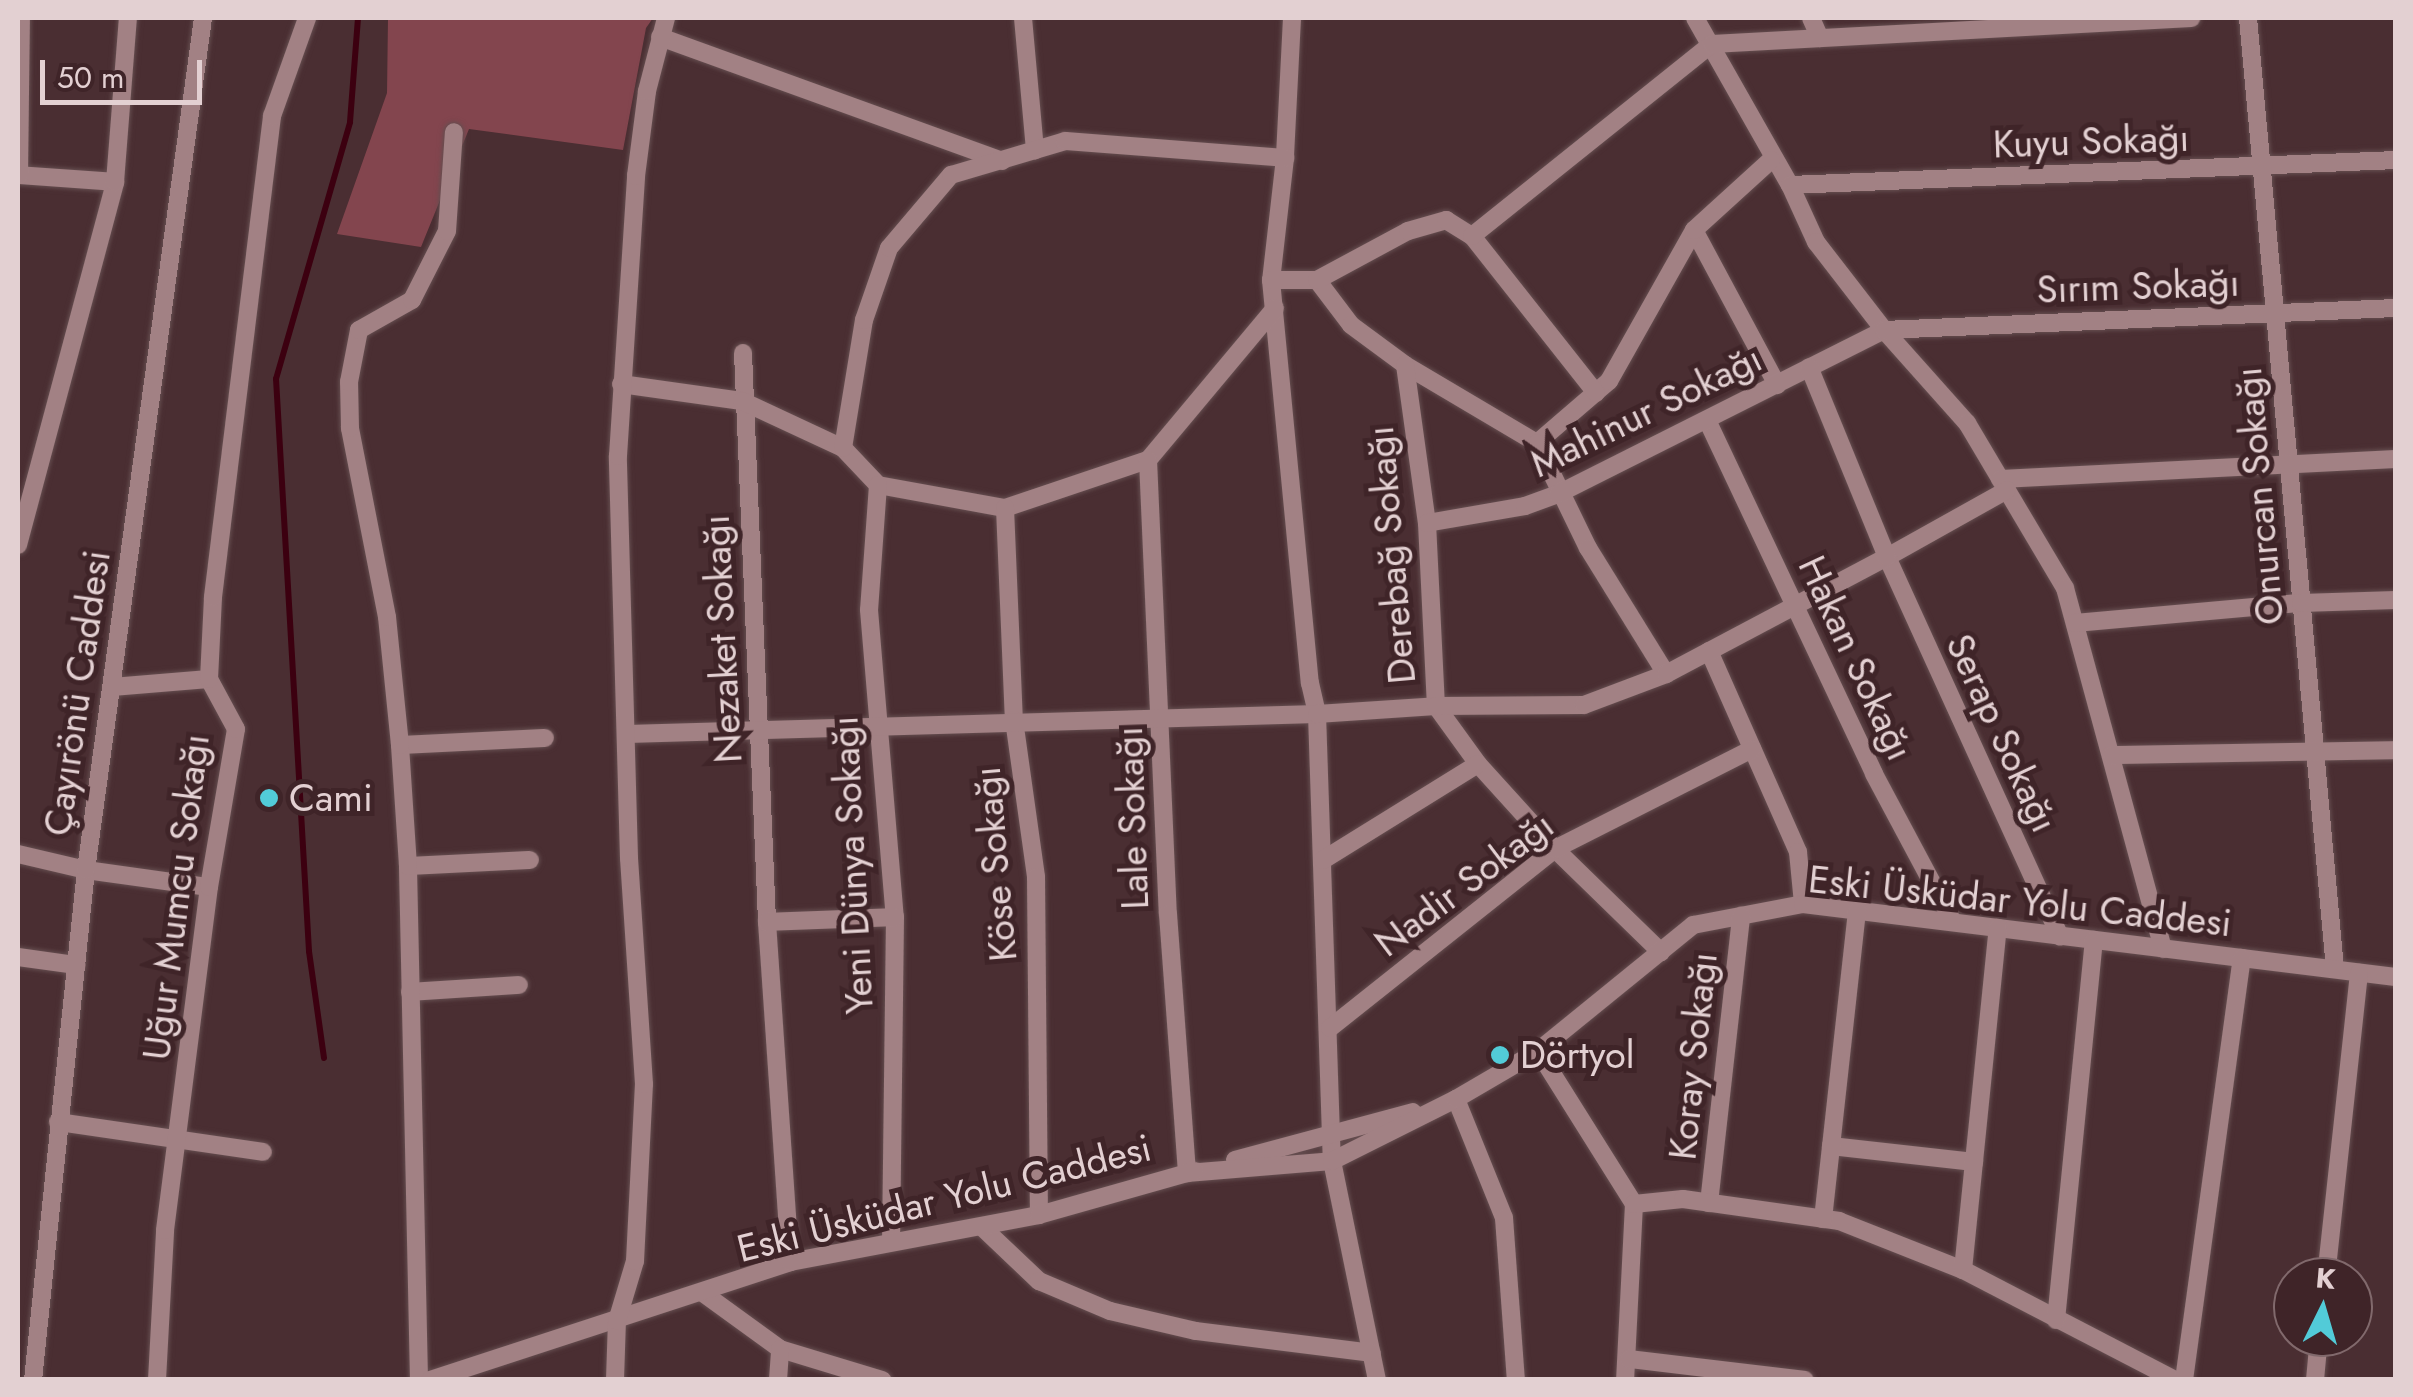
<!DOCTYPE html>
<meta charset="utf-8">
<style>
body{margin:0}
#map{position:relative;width:2413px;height:1397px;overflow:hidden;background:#4a2e32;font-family:Jost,sans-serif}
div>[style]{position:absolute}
.green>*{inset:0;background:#83454e}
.stream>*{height:6px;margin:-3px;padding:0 3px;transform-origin:3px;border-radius:3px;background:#3c0010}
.roads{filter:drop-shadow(0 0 2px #654e50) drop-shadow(0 0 2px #654e50)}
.minor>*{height:18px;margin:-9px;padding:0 9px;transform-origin:9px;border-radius:9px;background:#a28184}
.dots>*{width:28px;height:28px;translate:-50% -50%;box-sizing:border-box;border:5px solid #3f2428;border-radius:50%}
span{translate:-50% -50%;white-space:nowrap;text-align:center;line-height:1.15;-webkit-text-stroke:10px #3f2428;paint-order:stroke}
.street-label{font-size:38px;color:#e3d0d2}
.poi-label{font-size:38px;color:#e3d0d2}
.left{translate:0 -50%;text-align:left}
.frame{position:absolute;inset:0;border:20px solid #e3d0d2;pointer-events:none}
.north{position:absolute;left:2273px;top:1257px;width:100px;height:100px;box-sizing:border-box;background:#3f2428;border:2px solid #81696c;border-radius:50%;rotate:5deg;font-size:28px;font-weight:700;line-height:40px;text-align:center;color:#e3d0d2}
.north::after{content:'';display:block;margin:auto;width:35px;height:45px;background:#52cbd8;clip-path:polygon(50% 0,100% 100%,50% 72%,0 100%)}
.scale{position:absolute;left:40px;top:60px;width:162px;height:45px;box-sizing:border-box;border:5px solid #e3d0d2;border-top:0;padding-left:12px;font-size:30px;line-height:35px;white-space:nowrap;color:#e3d0d2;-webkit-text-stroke:8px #3f2428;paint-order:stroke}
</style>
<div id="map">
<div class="green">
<div style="clip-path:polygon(388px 18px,653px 18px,646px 28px,623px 150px,469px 129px,421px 247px,337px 234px,387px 93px)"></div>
</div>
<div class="stream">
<div style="left:324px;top:1058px;width:108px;rotate:-98deg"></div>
<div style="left:309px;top:951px;width:573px;rotate:-93.3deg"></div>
<div style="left:276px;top:379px;width:267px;rotate:-73.9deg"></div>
<div style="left:350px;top:122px;width:104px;rotate:-85.6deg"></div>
</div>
<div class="roads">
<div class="minor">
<div style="left:1023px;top:18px;width:133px;rotate:84.8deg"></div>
<div style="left:1292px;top:18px;width:140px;rotate:92.9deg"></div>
<div style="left:1285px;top:158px;width:123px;rotate:96.5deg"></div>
<div style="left:1271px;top:280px;width:405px;rotate:84.5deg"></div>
<div style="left:1310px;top:683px;width:32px;rotate:77deg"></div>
<div style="left:1317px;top:714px;width:447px;rotate:88.1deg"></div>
<div style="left:1332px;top:1161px;width:224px;rotate:78.4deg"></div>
<div style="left:1695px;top:18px;width:192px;rotate:60.4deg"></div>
<div style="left:1790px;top:185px;width:63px;rotate:65.5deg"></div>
<div style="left:1816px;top:242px;width:111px;rotate:52.3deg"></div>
<div style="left:1884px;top:330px;width:125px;rotate:48.3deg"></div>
<div style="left:1967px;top:423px;width:192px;rotate:59.3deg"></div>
<div style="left:2065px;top:588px;width:374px;rotate:74.8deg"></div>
<div style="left:1811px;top:18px;width:22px;rotate:66deg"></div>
<div style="left:2248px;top:18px;width:955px;rotate:84.77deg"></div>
<div style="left:660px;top:37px;width:364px;rotate:19.9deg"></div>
<div style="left:18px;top:175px;width:97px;rotate:4.1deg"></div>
<div style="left:19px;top:175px;width:157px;rotate:-89.3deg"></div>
<div style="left:1790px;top:185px;width:607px;rotate:-2.36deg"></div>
<div style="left:1694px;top:230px;width:176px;rotate:61.8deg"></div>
<div style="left:1271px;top:280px;width:46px"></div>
<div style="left:1317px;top:280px;width:56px;rotate:52.9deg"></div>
<div style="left:1351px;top:325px;width:67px;rotate:36.5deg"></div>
<div style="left:1405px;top:365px;width:153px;rotate:30.6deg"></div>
<div style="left:1537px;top:443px;width:95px;rotate:-40.7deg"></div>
<div style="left:1609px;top:381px;width:173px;rotate:-60.6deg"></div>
<div style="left:1694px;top:230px;width:104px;rotate:-42.3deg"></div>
<div style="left:1317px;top:280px;width:103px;rotate:-28.3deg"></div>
<div style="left:1408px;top:231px;width:40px;rotate:-16deg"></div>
<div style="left:1446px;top:220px;width:31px;rotate:32deg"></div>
<div style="left:743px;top:353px;width:570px;rotate:87.58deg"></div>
<div style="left:767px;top:922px;width:341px;rotate:86.1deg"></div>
<div style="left:1405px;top:365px;width:160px;rotate:82.1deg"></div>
<div style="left:1427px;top:523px;width:183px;rotate:87.2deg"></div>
<div style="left:1436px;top:706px;width:72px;rotate:54.1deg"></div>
<div style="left:1478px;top:764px;width:115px;rotate:47.8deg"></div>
<div style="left:1555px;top:849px;width:148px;rotate:44.2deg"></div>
<div style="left:621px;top:384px;width:122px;rotate:8deg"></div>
<div style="left:742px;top:401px;width:111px;rotate:25deg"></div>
<div style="left:843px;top:448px;width:51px;rotate:46.6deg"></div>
<div style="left:878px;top:485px;width:129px;rotate:10.3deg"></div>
<div style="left:1005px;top:508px;width:151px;rotate:-18.6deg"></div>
<div style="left:1148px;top:460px;width:198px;rotate:-50.1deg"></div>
<div style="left:1596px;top:393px;width:200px;rotate:-128.3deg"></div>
<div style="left:1472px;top:236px;width:307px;rotate:-38.7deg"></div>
<div style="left:1712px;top:44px;width:480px;rotate:-3.1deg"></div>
<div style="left:1707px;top:420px;width:391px;rotate:64.7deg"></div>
<div style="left:1874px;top:774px;width:166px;rotate:61.9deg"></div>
<div style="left:1537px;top:443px;width:117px;rotate:64.1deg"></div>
<div style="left:1588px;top:548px;width:148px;rotate:58.2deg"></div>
<div style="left:843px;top:448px;width:130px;rotate:-80.7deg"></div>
<div style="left:864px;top:320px;width:76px;rotate:-70.9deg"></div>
<div style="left:889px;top:248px;width:96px;rotate:-49.7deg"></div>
<div style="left:951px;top:175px;width:119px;rotate:-16.6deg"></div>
<div style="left:1065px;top:141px;width:221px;rotate:4.4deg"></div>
<div style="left:1148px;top:460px;width:454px;rotate:87.5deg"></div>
<div style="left:1168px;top:914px;width:260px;rotate:85.8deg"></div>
<div style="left:2000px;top:479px;width:397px;rotate:-2.9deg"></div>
<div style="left:878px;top:485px;width:125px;rotate:94.1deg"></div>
<div style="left:869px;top:610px;width:308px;rotate:85.2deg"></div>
<div style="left:895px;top:917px;width:325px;rotate:90.7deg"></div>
<div style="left:2007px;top:490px;width:137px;rotate:150.8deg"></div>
<div style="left:1887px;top:557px;width:417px;rotate:65.5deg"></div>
<div style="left:1005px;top:508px;width:212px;rotate:87.6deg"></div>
<div style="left:1014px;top:720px;width:159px;rotate:82deg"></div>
<div style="left:1036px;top:877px;width:338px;rotate:89.5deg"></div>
<div style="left:1427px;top:523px;width:99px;rotate:-9.8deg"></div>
<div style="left:1525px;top:506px;width:35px;rotate:-20deg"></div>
<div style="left:1558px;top:494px;width:365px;rotate:-26.7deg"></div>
<div style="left:1884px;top:330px;width:512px;rotate:-2.46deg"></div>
<div style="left:18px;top:545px;width:376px;rotate:-75deg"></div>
<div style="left:115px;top:182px;width:165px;rotate:-85.5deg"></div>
<div style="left:2075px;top:623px;width:227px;rotate:-5.1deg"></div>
<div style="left:2301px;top:603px;width:95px;rotate:-1.8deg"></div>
<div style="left:1709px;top:651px;width:220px;rotate:66.1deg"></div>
<div style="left:1798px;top:852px;width:52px;rotate:84.5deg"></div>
<div style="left:112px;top:687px;width:97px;rotate:-4.7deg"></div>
<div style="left:627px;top:734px;width:690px;rotate:-1.66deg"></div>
<div style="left:1317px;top:714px;width:119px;rotate:-3.8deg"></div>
<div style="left:1436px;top:706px;width:148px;rotate:-0.4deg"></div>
<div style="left:1584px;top:705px;width:88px;rotate:-20.7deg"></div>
<div style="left:1666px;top:674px;width:250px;rotate:-27.9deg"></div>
<div style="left:1887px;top:557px;width:205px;rotate:-112.3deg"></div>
<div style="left:400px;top:745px;width:145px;rotate:-2.8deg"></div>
<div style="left:2112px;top:755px;width:284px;rotate:-1deg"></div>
<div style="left:18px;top:854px;width:70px;rotate:13.2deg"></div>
<div style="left:86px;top:870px;width:124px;rotate:7.9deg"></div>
<div style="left:1323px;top:860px;width:182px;rotate:-31.8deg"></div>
<div style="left:408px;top:866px;width:122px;rotate:-2.8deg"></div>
<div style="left:767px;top:922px;width:128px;rotate:-2.2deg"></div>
<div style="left:18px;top:957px;width:59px;rotate:7.9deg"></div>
<div style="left:410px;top:992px;width:109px;rotate:-3.7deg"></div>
<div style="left:1330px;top:1028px;width:288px;rotate:-38.5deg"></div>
<div style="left:1555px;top:849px;width:221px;rotate:-26.9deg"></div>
<div style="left:1538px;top:1051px;width:181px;rotate:57.9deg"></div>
<div style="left:1634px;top:1204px;width:176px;rotate:92.9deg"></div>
<div style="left:1456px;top:1099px;width:128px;rotate:68deg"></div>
<div style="left:1504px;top:1218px;width:162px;rotate:85.8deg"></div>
<div style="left:58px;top:1122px;width:207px;rotate:8.3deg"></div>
<div style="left:1831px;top:1146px;width:144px;rotate:6.4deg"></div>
<div style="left:1235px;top:1160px;width:184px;rotate:-15.1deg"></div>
<div style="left:1187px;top:1173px;width:145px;rotate:-4.7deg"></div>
<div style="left:1332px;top:1161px;width:139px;rotate:-26.6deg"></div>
<div style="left:1456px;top:1099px;width:95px;rotate:-30.3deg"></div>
<div style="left:1538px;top:1051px;width:200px;rotate:-39.1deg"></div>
<div style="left:1693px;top:925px;width:112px;rotate:-10.8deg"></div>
<div style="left:1803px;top:904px;width:597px;rotate:7.02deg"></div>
<div style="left:1709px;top:1203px;width:289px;rotate:-83.6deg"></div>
<div style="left:1634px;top:1204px;width:49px;rotate:-5.8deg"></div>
<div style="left:1683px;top:1199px;width:158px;rotate:8deg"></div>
<div style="left:1839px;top:1221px;width:133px;rotate:21.6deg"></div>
<div style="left:1963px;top:1270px;width:239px;rotate:27.4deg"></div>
<div style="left:1823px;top:1219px;width:310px;rotate:-83.7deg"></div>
<div style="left:982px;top:1227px;width:79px;rotate:43.5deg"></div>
<div style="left:1039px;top:1281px;width:77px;rotate:22.9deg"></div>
<div style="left:1110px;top:1311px;width:88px;rotate:13.1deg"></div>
<div style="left:1196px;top:1331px;width:177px;rotate:7.1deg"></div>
<div style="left:1963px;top:1270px;width:344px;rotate:-84.2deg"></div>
<div style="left:2326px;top:1277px;width:306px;rotate:-83.8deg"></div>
<div style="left:703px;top:1293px;width:95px;rotate:36deg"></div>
<div style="left:780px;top:1349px;width:107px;rotate:16.9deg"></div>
<div style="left:2056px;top:1320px;width:382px;rotate:-84.3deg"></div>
<div style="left:1629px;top:1359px;width:177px;rotate:6.8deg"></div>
<div style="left:33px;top:1380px;width:513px;rotate:-84.07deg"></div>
<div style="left:86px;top:870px;width:860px;rotate:-82.18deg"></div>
<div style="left:157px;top:1380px;width:150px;rotate:-86.9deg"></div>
<div style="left:165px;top:1230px;width:346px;rotate:-82.7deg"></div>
<div style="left:209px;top:887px;width:160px;rotate:-80.3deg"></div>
<div style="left:236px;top:729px;width:57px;rotate:-118.4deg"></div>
<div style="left:209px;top:679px;width:82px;rotate:-87.2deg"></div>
<div style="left:213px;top:597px;width:485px;rotate:-83deg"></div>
<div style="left:272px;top:116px;width:104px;rotate:-70.3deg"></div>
<div style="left:419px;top:1380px;width:514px;rotate:-91.23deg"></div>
<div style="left:408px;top:866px;width:121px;rotate:-93.8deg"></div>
<div style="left:400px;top:745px;width:129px;rotate:-95.8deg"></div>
<div style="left:387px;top:617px;width:193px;rotate:-101.1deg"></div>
<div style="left:350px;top:428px;width:46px;rotate:-91.2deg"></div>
<div style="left:349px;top:382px;width:53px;rotate:-79.1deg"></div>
<div style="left:359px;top:330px;width:61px;rotate:-29.5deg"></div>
<div style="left:412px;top:300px;width:77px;rotate:-63.1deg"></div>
<div style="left:447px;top:231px;width:99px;rotate:-86deg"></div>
<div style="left:430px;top:1380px;width:379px;rotate:-18.1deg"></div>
<div style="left:790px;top:1262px;width:253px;rotate:-10.7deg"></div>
<div style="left:1039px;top:1215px;width:162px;rotate:-15.8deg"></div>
<div style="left:615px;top:1380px;width:59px;rotate:-88.1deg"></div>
<div style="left:617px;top:1321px;width:63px;rotate:-73.3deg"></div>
<div style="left:635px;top:1261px;width:177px;rotate:-87.1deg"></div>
<div style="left:644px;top:1084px;width:226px;rotate:-93.8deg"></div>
<div style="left:629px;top:858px;width:402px;rotate:-91.6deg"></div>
<div style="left:618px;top:456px;width:281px;rotate:-86.3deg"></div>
<div style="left:636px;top:176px;width:86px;rotate:-82.6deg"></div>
<div style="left:647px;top:91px;width:75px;rotate:-75.4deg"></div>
<div style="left:778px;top:1380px;width:31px;rotate:-86deg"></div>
<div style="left:2184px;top:1380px;width:426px;rotate:-82.2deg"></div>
<div style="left:2315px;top:1380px;width:43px;rotate:-84.7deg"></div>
</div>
</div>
<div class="dots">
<div style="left:269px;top:798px;background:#52cbd8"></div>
<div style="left:1500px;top:1055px;background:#52cbd8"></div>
</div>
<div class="street-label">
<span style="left:2091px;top:141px;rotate:-2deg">Kuyu Sokağı</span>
<span style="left:2138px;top:286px;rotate:-2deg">Sırım Sokağı</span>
<span style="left:1646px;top:411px;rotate:-26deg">Mahinur Sokağı</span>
<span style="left:2259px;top:496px;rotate:-95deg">Onurcan Sokağı</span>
<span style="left:1391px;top:555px;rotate:-95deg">Derebağ Sokağı</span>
<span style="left:722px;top:639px;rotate:-93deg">Nezaket Sokağı</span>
<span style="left:1856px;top:658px;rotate:65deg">Hakan Sokağı</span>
<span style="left:77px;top:693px;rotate:-82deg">Çayırönü Caddesi</span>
<span style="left:2002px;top:733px;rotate:65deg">Serap Sokağı</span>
<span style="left:1132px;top:818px;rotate:-92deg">Lale Sokağı</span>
<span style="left:995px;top:864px;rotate:-95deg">Köse Sokağı</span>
<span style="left:852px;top:865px;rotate:-93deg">Yeni Dünya Sokağı</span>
<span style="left:1464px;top:884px;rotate:-37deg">Nadir Sokağı</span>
<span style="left:176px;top:897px;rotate:-83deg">Uğur Mumcu Sokağı</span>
<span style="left:2020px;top:901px;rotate:6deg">Eski Üsküdar Yolu Caddesi</span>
<span style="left:1693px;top:1056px;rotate:-84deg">Koray Sokağı</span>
<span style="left:944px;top:1198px;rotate:-14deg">Eski Üsküdar Yolu Caddesi</span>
</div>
<div class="poi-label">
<span class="left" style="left:289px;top:798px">Cami</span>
<span class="left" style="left:1520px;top:1055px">Dörtyol</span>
</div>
<div class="frame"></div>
<div class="north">K</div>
<div class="scale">50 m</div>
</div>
